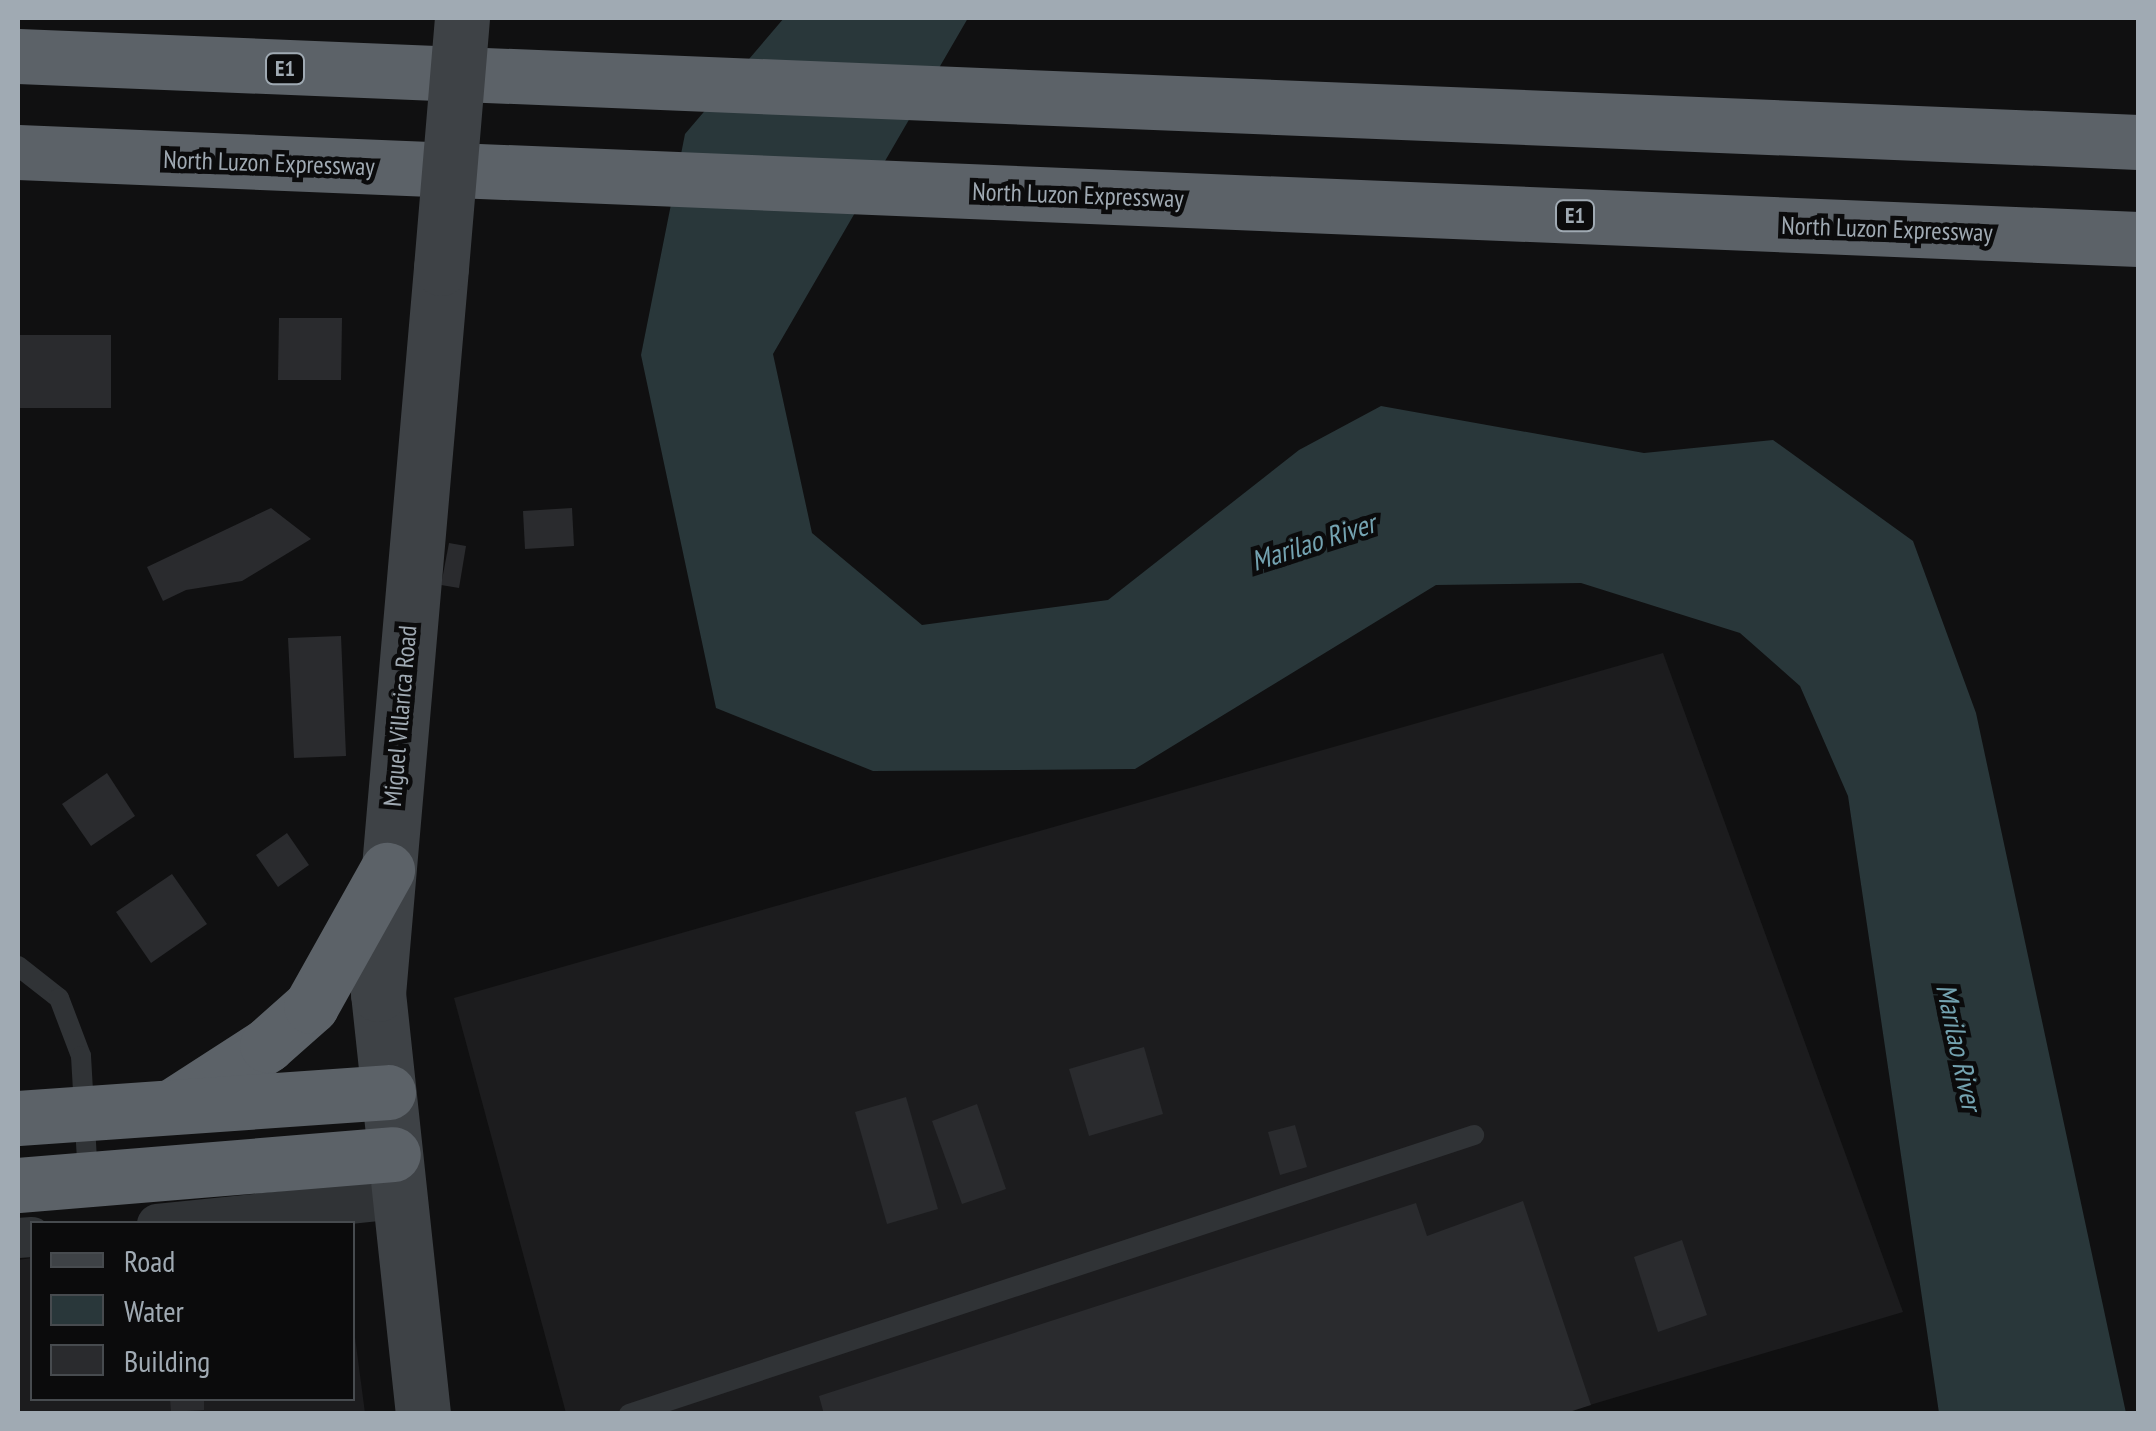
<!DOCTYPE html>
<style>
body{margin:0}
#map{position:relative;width:2156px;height:1431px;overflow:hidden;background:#101011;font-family:"PT Sans Narrow",sans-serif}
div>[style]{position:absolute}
.built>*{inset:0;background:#1c1c1e}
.water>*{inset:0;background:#29373a}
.building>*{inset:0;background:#2a2b2e}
.lane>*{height:20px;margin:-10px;padding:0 10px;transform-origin:10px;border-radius:10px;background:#303336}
.street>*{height:40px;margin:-20px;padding:0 20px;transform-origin:20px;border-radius:20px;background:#303336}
.secondary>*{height:55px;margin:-27.5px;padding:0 27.5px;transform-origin:27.5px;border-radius:27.5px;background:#3e4246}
.highway>*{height:55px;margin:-27.5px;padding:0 27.5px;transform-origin:27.5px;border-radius:27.5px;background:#5c6268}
.secondary-bridge>*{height:55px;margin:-27.5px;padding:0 27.5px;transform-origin:27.5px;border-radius:27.5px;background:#3e4246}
span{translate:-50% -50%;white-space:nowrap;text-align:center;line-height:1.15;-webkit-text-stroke:9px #0b0b0c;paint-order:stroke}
.shield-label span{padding:2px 8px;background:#0b0b0c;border:2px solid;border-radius:8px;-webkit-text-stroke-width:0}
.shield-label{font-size:22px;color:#a0aab3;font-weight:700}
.street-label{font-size:25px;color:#a0aab3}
.water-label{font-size:28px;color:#74a3b1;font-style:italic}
.frame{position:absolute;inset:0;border:20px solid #a0aab3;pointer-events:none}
.legend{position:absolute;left:30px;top:1221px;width:325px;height:180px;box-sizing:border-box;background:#0b0b0c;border:2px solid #474b4f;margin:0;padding:12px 18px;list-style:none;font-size:30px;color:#a0aab3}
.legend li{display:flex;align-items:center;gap:20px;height:50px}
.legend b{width:50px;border:2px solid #474b4f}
</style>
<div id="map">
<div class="built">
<div style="clip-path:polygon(1663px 653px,1903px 1312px,1563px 1413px,566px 1413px,454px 998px)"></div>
<div style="clip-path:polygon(32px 1258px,32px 1398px,352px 1398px,353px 1322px,365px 1413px,18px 1413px,18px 1260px)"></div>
</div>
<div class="water">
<div style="clip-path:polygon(784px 18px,968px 18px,773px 354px,812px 533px,922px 625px,1108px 600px,1299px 450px,1381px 406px,1644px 453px,1773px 440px,1913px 541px,1976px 713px,2126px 1413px,1939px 1413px,1848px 796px,1800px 686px,1740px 633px,1581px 583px,1436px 585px,1135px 769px,873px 771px,716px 708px,641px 355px,685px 134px)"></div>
</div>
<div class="building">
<div style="clip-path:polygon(279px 318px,342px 318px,341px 380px,278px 380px)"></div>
<div style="clip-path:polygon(18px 335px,111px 335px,111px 408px,18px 408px)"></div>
<div style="clip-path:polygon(271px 508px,311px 539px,242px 581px,186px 590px,163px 601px,147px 567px)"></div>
<div style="clip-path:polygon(572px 508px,574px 546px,525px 549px,523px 511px)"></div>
<div style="clip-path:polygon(449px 543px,466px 546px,459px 588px,441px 585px)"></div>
<div style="clip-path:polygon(341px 636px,346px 756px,294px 758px,288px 638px)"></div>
<div style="clip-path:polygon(107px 773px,135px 816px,91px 846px,62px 804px)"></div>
<div style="clip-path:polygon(287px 833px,309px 865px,278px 887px,256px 855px)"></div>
<div style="clip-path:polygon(172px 874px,207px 924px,151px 963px,116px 912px)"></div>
<div style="clip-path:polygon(1144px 1047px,1163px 1114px,1089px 1136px,1069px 1069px)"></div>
<div style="clip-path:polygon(906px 1097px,938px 1209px,887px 1224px,855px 1112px)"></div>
<div style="clip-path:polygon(977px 1104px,1006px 1189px,962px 1204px,932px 1121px)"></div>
<div style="clip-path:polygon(1295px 1125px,1307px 1167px,1280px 1175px,1268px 1132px)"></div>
<div style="clip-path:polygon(1523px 1201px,1591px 1405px,1563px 1414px,824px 1414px,819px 1396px,1416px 1203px,1427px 1236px)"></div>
<div style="clip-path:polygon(1682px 1240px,1707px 1315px,1658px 1332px,1634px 1257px)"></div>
<div style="clip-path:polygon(170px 1398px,204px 1398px,204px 1410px,171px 1412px)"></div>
</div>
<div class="lane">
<div style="left:18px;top:966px;width:52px;rotate:38deg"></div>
<div style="left:59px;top:998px;width:62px;rotate:69.2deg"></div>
<div style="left:81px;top:1056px;width:121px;rotate:86.7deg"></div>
<div style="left:629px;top:1414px;width:890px;rotate:-18.27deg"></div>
</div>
<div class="street">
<div style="left:157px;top:1224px;width:241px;rotate:-5.9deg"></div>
<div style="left:18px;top:1238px;width:14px;rotate:-4deg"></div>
</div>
<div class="secondary">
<div style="left:423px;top:1414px;width:422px;rotate:-96.1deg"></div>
<div style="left:378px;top:994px;width:729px;rotate:-85.04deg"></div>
</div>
<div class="highway">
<div style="left:18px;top:56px;width:2122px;rotate:2.32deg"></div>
<div style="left:18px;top:152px;width:2122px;rotate:2.35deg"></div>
<div style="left:174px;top:1105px;width:111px;rotate:-32.8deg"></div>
<div style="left:267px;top:1045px;width:59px;rotate:-41.6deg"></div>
<div style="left:311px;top:1006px;width:156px;rotate:-60.8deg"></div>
<div style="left:18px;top:1118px;width:371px;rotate:-4deg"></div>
<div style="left:18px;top:1185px;width:376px;rotate:-4.7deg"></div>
</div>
<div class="secondary-bridge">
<div style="left:441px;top:268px;width:251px;rotate:-85.2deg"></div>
</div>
<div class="shield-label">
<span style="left:285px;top:69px">E1</span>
<span style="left:1575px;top:216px">E1</span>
</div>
<div class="street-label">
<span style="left:269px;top:163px;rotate:2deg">North Luzon Expressway</span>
<span style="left:1078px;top:195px;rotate:2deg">North Luzon Expressway</span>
<span style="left:1887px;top:229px;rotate:2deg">North Luzon Expressway</span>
<span style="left:400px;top:716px;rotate:-85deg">Miguel Villarica Road</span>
</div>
<div class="water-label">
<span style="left:1313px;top:542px;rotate:-18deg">Marilao River</span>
<span style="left:1959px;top:1047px;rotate:78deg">Marilao River</span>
</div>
<div class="frame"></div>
<ul class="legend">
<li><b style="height:12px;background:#3e4246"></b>Road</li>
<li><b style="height:28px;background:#29373a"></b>Water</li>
<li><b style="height:28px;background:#2a2b2e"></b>Building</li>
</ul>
</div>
